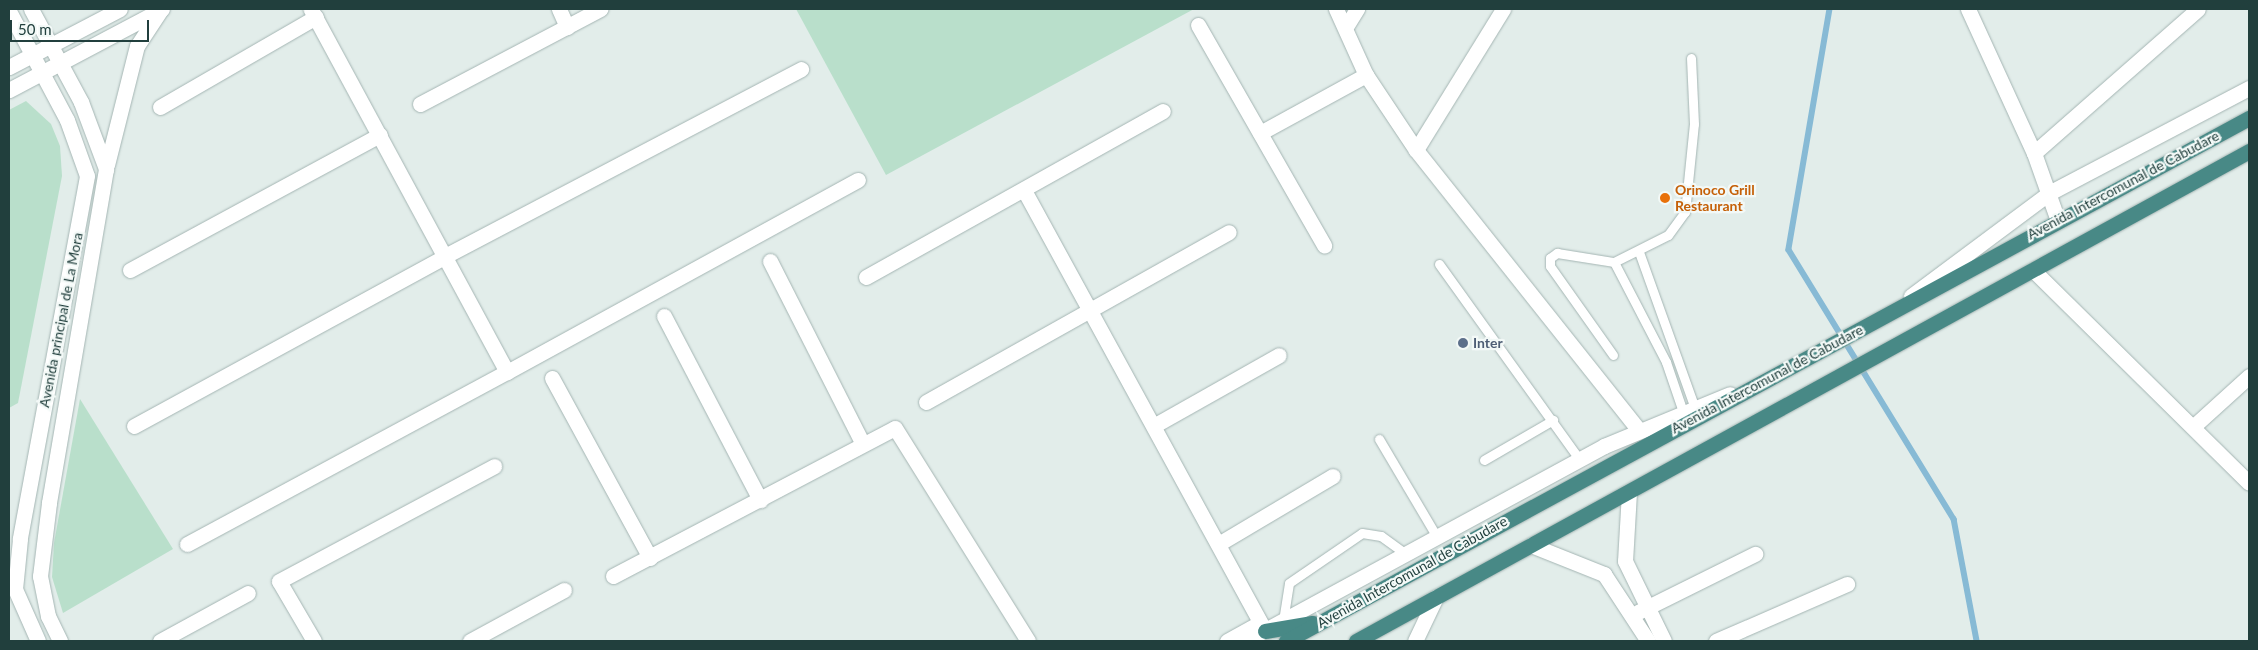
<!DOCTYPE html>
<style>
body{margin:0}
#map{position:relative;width:2258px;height:650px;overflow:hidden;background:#e2edea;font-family:Lato,sans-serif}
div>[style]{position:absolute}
.green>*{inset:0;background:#b9dfcb}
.stream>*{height:5.5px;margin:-2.75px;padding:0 2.75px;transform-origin:2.75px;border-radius:2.75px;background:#87bad5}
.roads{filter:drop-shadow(0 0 1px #a4b5b3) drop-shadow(0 0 1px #a4b5b3)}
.service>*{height:9px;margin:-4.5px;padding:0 4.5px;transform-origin:4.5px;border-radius:4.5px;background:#fff}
.minor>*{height:15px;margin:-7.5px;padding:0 7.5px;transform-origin:7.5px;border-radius:7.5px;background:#fff}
.trunk>*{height:15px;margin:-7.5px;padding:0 7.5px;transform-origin:7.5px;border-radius:7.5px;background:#488986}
.dots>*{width:14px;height:14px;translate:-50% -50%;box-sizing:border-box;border:2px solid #f3f9f7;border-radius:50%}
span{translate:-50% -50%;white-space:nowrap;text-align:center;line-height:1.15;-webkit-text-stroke:4.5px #f3f9f7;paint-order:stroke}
.street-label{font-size:14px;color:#213f3d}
.food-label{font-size:14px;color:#c56008;font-weight:700}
.left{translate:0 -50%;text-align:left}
.service-label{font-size:14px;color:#4e5e75;font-weight:700}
.frame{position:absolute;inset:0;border:10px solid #213f3d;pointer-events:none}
.scale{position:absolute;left:10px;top:20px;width:139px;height:22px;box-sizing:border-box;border:2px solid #213f3d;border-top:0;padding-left:6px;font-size:15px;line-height:18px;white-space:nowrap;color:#213f3d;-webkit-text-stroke:4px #f3f9f7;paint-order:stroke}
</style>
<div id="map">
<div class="green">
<div style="clip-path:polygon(796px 9px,1194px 9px,886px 175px)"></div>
<div style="clip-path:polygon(26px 101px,51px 124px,60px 146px,62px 176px,18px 403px,9px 408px,9px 110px)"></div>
<div style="clip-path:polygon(80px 399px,173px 549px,63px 613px,52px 577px,54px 543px)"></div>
</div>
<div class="stream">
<div style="left:1830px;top:9px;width:244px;rotate:99.7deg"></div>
<div style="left:1789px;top:250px;width:316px;rotate:58.5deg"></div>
<div style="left:1954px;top:519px;width:124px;rotate:79.3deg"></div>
</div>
<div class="roads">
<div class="service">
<div style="left:1639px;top:252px;width:166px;rotate:70.3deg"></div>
<div style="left:1614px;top:262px;width:113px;rotate:62.5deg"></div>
<div style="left:1666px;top:362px;width:53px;rotate:71.2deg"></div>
<div style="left:1439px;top:264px;width:240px;rotate:54.3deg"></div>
<div style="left:1613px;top:355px;width:109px;rotate:-125.3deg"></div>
<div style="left:1550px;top:266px;width:8px;rotate:-90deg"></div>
<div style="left:1550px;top:258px;width:9px;rotate:-36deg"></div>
<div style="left:1557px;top:253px;width:58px;rotate:9deg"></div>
<div style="left:1614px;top:262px;width:60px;rotate:-26.6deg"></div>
<div style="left:1668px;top:235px;width:29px;rotate:-54deg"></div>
<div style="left:1685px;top:212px;width:88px;rotate:-84.2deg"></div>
<div style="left:1694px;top:124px;width:66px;rotate:-92.6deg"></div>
<div style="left:1379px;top:439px;width:114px;rotate:59.4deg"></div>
<div style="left:1484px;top:460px;width:80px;rotate:-30.1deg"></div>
<div style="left:1283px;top:621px;width:38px;rotate:-81deg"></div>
<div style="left:1289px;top:583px;width:88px;rotate:-34.4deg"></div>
<div style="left:1362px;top:533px;width:19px;rotate:9deg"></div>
<div style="left:1381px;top:536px;width:31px;rotate:36deg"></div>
</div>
<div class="minor">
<div style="left:31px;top:9px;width:106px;rotate:61.7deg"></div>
<div style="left:81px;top:102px;width:72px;rotate:69.5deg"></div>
<div style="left:106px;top:169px;width:339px;rotate:99.7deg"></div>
<div style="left:49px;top:503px;width:74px;rotate:97deg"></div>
<div style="left:40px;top:576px;width:41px;rotate:78.7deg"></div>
<div style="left:48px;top:616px;width:28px;rotate:64deg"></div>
<div style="left:559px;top:9px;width:20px;rotate:66deg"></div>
<div style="left:1336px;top:9px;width:72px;rotate:65.6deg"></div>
<div style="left:1366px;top:75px;width:90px;rotate:56.3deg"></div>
<div style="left:1416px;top:150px;width:357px;rotate:51.5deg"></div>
<div style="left:1968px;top:9px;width:158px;rotate:65.4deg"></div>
<div style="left:2034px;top:153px;width:69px;rotate:70.5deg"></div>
<div style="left:9px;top:11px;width:123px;rotate:62deg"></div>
<div style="left:67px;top:120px;width:59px;rotate:70.3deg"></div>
<div style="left:87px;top:176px;width:369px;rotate:100.5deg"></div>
<div style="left:20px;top:539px;width:50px;rotate:95.7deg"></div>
<div style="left:15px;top:589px;width:57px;rotate:66.1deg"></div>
<div style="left:1198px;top:25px;width:254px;rotate:60.2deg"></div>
<div style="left:1347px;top:25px;width:19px;rotate:-58deg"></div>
<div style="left:9px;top:67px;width:125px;rotate:-27.6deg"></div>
<div style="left:9px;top:90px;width:173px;rotate:-27.9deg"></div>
<div style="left:420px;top:104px;width:204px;rotate:-27.8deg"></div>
<div style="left:160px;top:107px;width:180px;rotate:-30deg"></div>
<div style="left:1260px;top:133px;width:121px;rotate:-28.7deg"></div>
<div style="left:1416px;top:150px;width:166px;rotate:-58.3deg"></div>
<div style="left:2034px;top:153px;width:218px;rotate:-41.3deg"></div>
<div style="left:107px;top:165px;width:123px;rotate:-75.9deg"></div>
<div style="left:137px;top:46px;width:42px;rotate:-56.7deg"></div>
<div style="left:1025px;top:192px;width:500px;rotate:61.33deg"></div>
<div style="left:770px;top:261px;width:203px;rotate:63.1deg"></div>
<div style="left:130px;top:270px;width:284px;rotate:-28.4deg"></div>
<div style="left:2033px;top:270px;width:303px;rotate:44.6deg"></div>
<div style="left:866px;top:277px;width:340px;rotate:-29.2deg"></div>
<div style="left:1911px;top:296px;width:172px;rotate:-36.7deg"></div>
<div style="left:2049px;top:193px;width:226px;rotate:-27.7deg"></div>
<div style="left:664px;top:316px;width:208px;rotate:62.4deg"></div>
<div style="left:507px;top:372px;width:400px;rotate:-28.7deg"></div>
<div style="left:552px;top:378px;width:205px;rotate:61.4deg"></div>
<div style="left:926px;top:402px;width:347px;rotate:-29.3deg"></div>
<div style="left:1155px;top:425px;width:142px;rotate:-29.4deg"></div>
<div style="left:2195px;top:425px;width:73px;rotate:-42.2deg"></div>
<div style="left:134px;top:426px;width:357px;rotate:-28.6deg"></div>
<div style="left:447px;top:255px;width:400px;rotate:-27.7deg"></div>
<div style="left:1629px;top:492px;width:69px;rotate:93.3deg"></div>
<div style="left:1625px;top:561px;width:89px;rotate:64deg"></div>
<div style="left:1220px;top:543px;width:131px;rotate:-30.7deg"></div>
<div style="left:187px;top:544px;width:363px;rotate:-28.3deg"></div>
<div style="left:507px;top:372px;width:413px;rotate:-118.4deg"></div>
<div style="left:1531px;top:545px;width:79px;rotate:21.7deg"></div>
<div style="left:1604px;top:574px;width:80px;rotate:56.7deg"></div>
<div style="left:613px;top:576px;width:318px;rotate:-27.7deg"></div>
<div style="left:895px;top:428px;width:251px;rotate:58deg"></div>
<div style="left:1638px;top:612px;width:131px;rotate:-26.4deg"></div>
<div style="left:160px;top:641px;width:100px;rotate:-28.6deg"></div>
<div style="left:314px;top:641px;width:69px;rotate:-120.3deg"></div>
<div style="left:279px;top:581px;width:244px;rotate:-28.1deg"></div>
<div style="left:470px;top:641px;width:107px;rotate:-28.5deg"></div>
<div style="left:1227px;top:641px;width:31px;rotate:-29deg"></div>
<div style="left:1245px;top:641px;width:409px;rotate:-28.5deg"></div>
<div style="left:1604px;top:446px;width:136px;rotate:-22.4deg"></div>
<div style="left:1415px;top:641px;width:49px;rotate:-64.5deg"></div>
<div style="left:1716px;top:641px;width:143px;rotate:-23.5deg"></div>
</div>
<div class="trunk">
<div style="left:1265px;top:631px;width:48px;rotate:-9.7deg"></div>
<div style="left:1286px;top:641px;width:1096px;rotate:-28.51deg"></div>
<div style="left:1356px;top:641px;width:1019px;rotate:-28.75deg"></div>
</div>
</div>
<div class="dots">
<div style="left:1665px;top:198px;background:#e8710a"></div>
<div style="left:1463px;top:343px;background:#5c6f8a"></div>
</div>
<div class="street-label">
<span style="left:2123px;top:185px;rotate:-28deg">Avenida Intercomunal de Cabudare</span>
<span style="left:61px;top:320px;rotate:-79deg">Avenida principal de La Mora</span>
<span style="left:1767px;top:379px;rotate:-28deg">Avenida Intercomunal de Cabudare</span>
<span style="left:1412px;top:572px;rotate:-29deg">Avenida Intercomunal de Cabudare</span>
</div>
<div class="food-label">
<span class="left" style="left:1675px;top:198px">Orinoco Grill<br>Restaurant</span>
</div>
<div class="service-label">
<span class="left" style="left:1473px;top:343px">Inter</span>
</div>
<div class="frame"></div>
<div class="scale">50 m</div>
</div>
